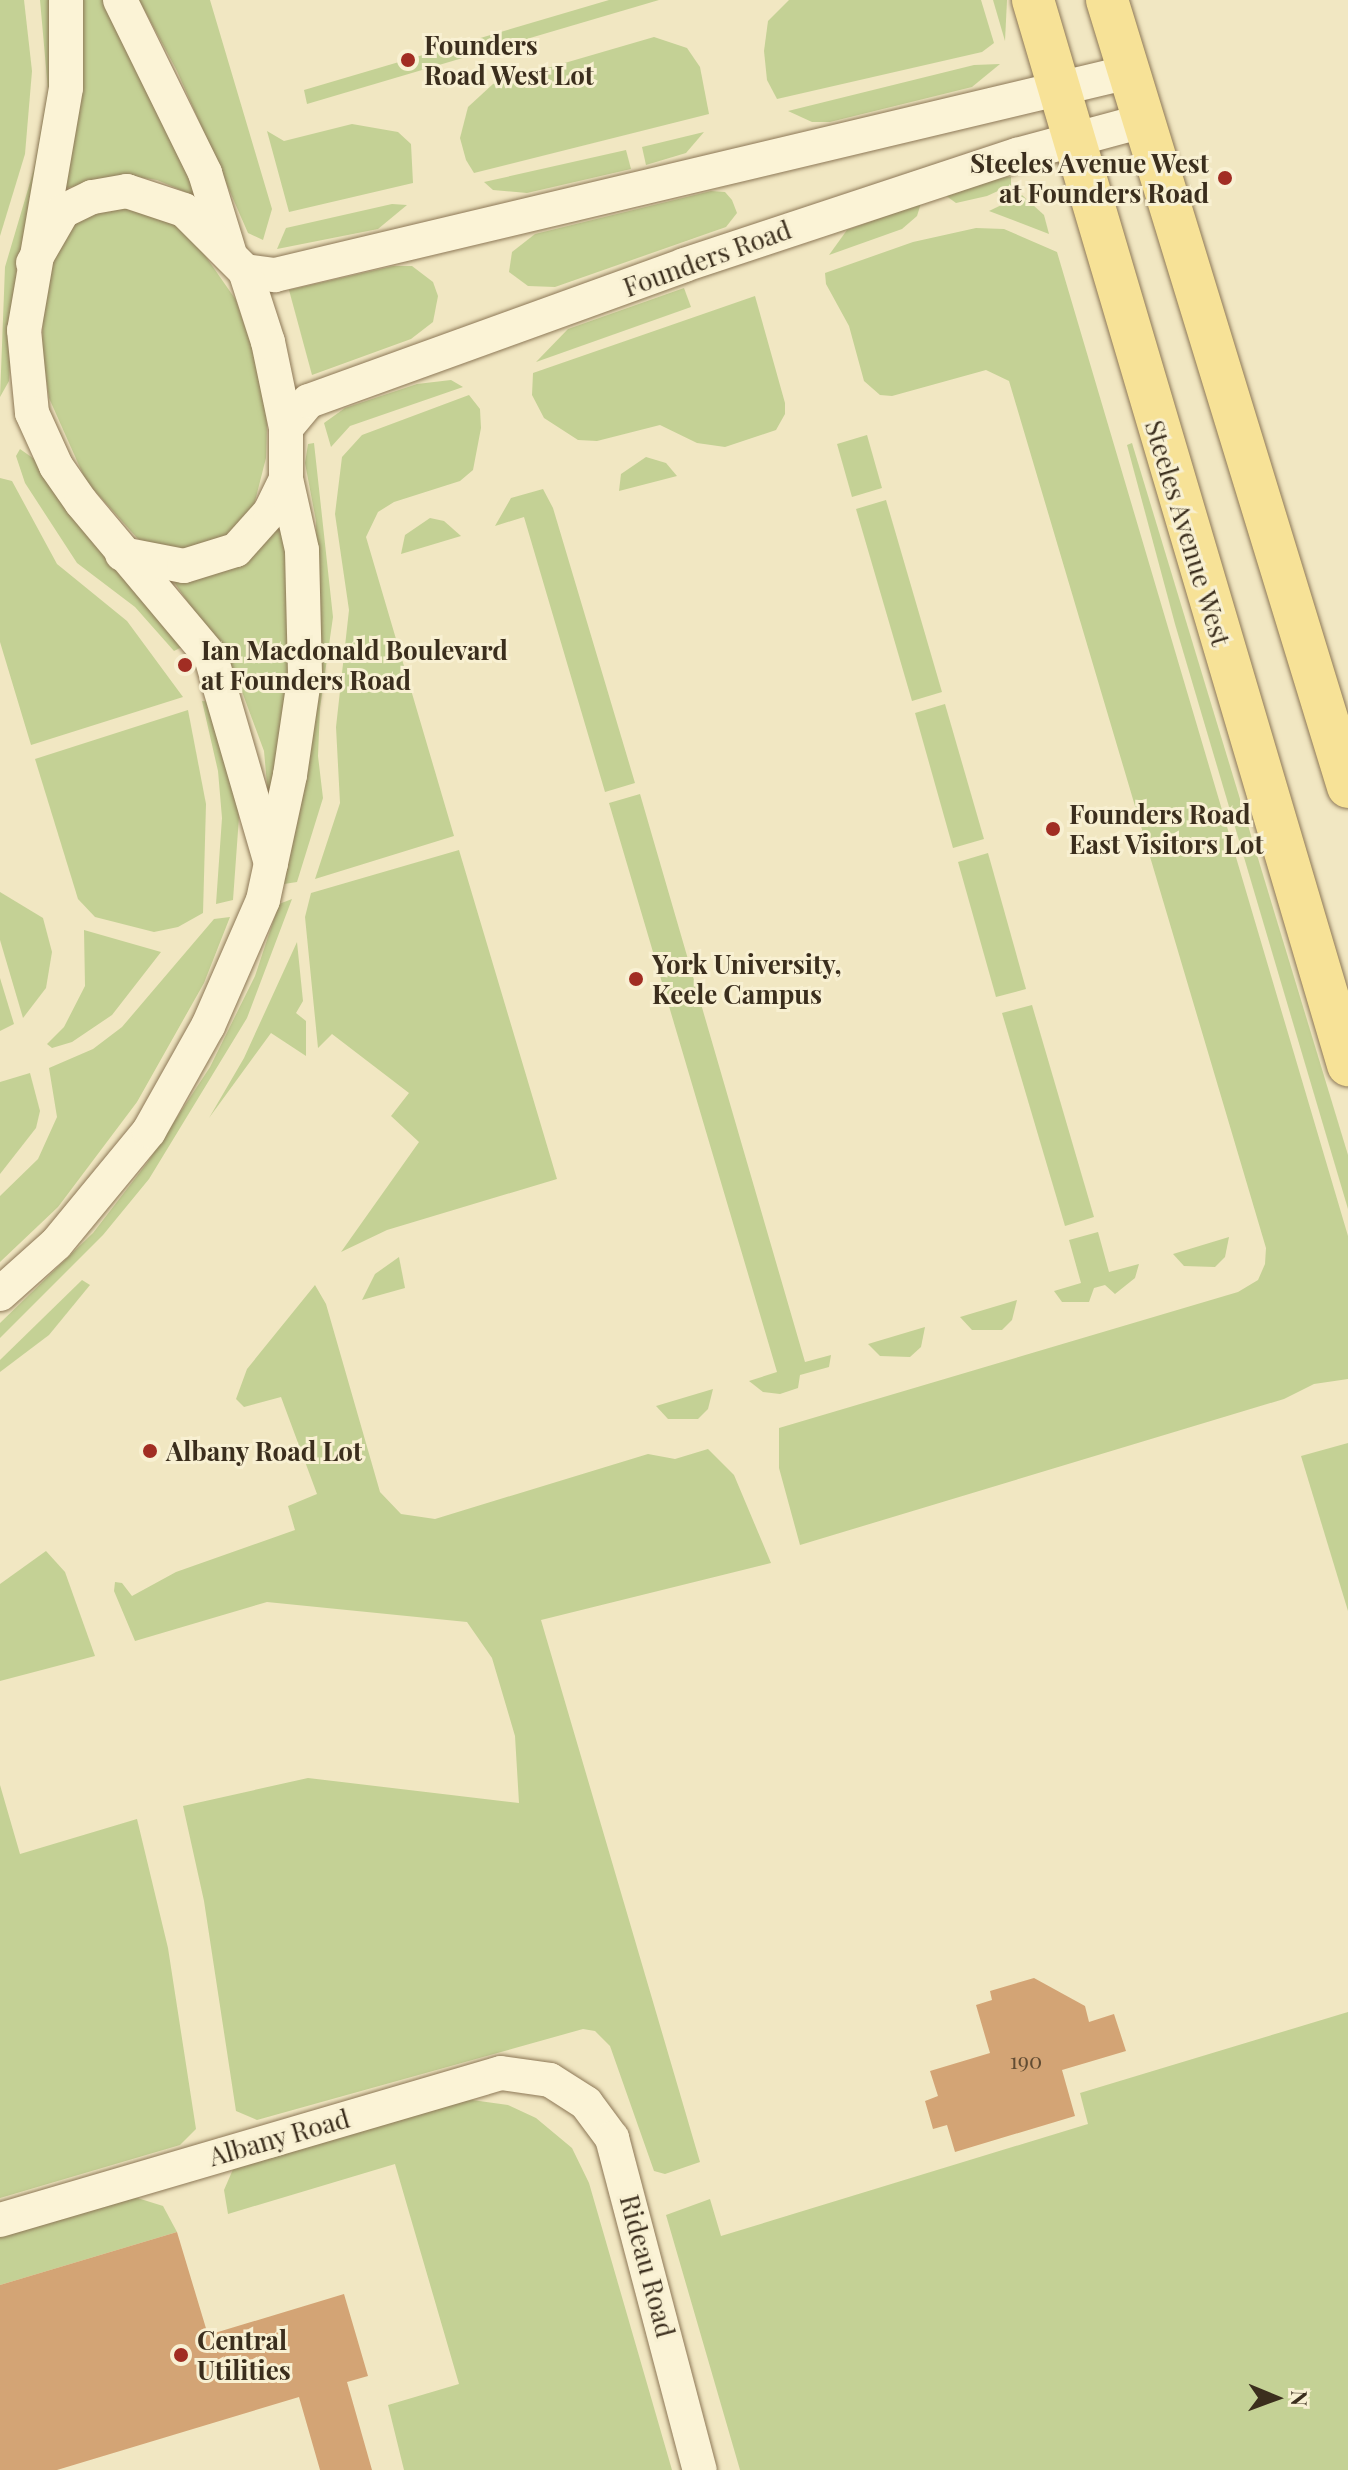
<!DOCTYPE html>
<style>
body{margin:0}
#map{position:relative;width:1348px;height:2470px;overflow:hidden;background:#f1e7c2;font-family:"Playfair Display",serif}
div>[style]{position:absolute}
.green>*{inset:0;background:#c4d195}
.building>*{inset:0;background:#d3a475}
.roads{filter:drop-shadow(0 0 2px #8d7857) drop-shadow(0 0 2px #8d7857)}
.minor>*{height:34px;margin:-17px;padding:0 17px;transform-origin:17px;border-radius:17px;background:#fbf3d6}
.major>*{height:42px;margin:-21px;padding:0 21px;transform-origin:21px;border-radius:21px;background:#f7e297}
.dots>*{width:22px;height:22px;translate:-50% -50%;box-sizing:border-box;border:4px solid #f8f0d2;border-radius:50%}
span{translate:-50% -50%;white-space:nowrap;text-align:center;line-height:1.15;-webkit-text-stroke:6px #f8f0d2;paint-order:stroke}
.number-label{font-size:22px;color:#614c33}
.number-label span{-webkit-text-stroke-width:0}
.poi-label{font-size:26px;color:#3b2e1d;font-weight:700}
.left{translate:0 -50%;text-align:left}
.right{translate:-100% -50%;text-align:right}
.street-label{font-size:26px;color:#3b2e1d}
.north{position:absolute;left:1236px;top:2358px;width:80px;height:80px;-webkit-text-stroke:6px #f8f0d2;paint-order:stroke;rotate:91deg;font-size:22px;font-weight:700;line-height:32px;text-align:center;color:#3b2e1d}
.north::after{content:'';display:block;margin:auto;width:28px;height:36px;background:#3b2e1d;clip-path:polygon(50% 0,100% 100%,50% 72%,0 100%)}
</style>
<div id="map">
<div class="green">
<div style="clip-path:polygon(0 0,24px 0,32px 71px,25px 154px,0 236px)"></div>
<div style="clip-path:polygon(40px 0,50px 0,52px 9px,52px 102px,44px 163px,17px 263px,9px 381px,0 397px,5px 267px,34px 169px,48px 90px)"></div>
<div style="clip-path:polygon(80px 0,106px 0,132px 44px,197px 197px,157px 180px,130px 176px,61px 189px)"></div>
<div style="clip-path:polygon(139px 0,210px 0,272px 209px,263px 240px,248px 233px,177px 71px)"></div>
<div style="clip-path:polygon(609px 0,659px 0,307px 104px,304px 90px)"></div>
<div style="clip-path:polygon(789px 0,981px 0,994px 43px,982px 52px,777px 99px,767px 80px,764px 51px,768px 21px)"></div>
<div style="clip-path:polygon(993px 0,1007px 0,1005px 41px)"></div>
<div style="clip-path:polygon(654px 37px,687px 48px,700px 67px,709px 114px,474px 173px,466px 160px,460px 138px,468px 107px,493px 84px)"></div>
<div style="clip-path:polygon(1000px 64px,972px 87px,830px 122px,812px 122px,788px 111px,974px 65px)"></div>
<div style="clip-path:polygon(352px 124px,398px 132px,411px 144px,413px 183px,289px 212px,267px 131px,284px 141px)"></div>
<div style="clip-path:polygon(704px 132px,686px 153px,646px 165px,642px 147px)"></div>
<div style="clip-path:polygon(626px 150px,631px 169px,527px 193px,493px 190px,484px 182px)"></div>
<div style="clip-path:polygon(1002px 176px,1011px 177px,1011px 185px,987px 196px,956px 203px,945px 195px)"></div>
<div style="clip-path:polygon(711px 191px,725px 192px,732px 200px,737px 213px,726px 227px,555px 287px,528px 286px,509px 272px,512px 252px,535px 234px)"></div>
<div style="clip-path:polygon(1022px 195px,1044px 215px,1049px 234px,989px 211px)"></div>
<div style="clip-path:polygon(921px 203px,917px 216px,902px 229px,829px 255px,847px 230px)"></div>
<div style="clip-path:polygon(392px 204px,407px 205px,378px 229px,277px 249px,286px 228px)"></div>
<div style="clip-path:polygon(146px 206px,190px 234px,236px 300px,260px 371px,267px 424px,266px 458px,253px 509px,237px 531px,206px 546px,172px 551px,138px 539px,86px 481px,49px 398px,42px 351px,44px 275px,78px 218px,97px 208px)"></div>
<div style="clip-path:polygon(976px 228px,1004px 229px,1057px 252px,1348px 1236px,1348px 1379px,1314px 1384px,1284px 1399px,800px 1545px,779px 1468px,779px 1428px,1238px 1292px,1258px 1280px,1265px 1264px,1266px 1248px,1009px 381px,986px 370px,892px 396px,880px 395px,864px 381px,849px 326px,826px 284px,825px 273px,913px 242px)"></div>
<div style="clip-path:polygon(393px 266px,412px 266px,433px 282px,438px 296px,433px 322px,411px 339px,312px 375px,289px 290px)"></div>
<div style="clip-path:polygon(684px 288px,691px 307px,536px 362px,568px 329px)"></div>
<div style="clip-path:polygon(755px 296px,785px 403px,785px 414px,776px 430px,725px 447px,697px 443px,660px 425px,597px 441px,578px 440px,544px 418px,532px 395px,533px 373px)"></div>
<div style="clip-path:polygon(451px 380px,463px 387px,350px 426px,331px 447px,324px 423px,345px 408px,417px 384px)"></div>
<div style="clip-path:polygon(469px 395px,480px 409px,481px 428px,473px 470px,460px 481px,394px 502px,378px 512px,366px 537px,454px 836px,315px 879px,340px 803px,336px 727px,349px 610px,335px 514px,342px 457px,362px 435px)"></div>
<div style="clip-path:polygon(867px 435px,882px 488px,852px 497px,837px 444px)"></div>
<div style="clip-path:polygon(314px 443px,333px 617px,320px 708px,318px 756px,323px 798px,297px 882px,284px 884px,305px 786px,318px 688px,316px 521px,305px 463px,308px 444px)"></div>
<div style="clip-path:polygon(1132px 443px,1348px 1155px,1348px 1209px,1175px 624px,1127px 445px)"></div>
<div style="clip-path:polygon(20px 449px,37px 461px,184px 646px,174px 651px,135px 607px,77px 563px,25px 483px,16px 456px)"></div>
<div style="clip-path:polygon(646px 457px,666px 463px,677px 476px,619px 491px,621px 474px)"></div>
<div style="clip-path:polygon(0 478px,12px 481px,57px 564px,127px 621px,183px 697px,31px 745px,0 642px)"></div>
<div style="clip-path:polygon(543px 489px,553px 508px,635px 783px,605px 792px,524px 517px,495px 526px,511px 498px)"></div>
<div style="clip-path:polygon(886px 500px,942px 692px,912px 701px,856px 509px)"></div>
<div style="clip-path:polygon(286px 516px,292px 627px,287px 717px,269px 806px,264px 751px,234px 670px,170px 576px)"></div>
<div style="clip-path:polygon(430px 518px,444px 521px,461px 536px,401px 554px,405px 535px)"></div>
<div style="clip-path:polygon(202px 701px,215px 702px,234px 770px,239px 817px,233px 900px,216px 904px,222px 818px,218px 771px)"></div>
<div style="clip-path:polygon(945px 704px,984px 839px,953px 848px,915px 713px)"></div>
<div style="clip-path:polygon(188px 710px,206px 804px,203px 913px,178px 927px,154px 932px,95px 917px,78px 899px,35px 759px)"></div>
<div style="clip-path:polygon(640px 794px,805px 1362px,831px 1355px,829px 1367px,800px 1375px,798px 1388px,780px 1394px,763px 1392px,749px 1381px,777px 1372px,609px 803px)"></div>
<div style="clip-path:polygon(459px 850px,557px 1179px,387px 1230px,341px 1252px,419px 1142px,391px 1116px,409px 1093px,332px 1034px,318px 1048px,305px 917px,311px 893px)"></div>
<div style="clip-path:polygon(988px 853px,1026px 989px,996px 997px,958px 862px)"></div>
<div style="clip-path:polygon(0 892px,43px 918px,52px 952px,46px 988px,23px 1018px,0 940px)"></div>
<div style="clip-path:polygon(292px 899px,247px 1018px,149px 1179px,103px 1235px,0 1338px,0 1323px,93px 1233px,147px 1163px,210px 1067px,255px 976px,279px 904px)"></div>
<div style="clip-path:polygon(230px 917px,204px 983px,137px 1102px,58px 1207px,0 1262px,0 1196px,38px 1159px,57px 1117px,49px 1068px,93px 1049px,122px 1027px,214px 919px)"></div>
<div style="clip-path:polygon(84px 930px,161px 952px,112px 1015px,72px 1042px,52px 1048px,47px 1044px,64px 1027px,85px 986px)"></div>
<div style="clip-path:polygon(297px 942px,303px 1001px,296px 1013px,306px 1021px,306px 1056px,271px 1033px,209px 1118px,244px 1058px)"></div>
<div style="clip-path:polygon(0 978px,14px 1024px,0 1031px)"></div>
<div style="clip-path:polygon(1032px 1005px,1094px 1217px,1065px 1226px,1002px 1013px)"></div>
<div style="clip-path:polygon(30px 1073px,40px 1111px,36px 1128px,0 1174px,0 1082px)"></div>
<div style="clip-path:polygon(1098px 1232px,1109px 1272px,1139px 1264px,1135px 1278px,1115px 1294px,1105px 1285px,1094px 1288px,1089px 1302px,1062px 1302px,1054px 1291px,1081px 1283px,1069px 1240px)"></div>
<div style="clip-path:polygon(1229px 1237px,1225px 1257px,1215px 1267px,1184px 1266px,1173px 1254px)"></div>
<div style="clip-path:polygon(399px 1257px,405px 1288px,362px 1300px,375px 1274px)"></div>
<div style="clip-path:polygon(82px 1280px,90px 1285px,49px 1335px,0 1372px,0 1360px)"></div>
<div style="clip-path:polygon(315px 1285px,326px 1304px,380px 1492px,401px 1514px,435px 1519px,648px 1454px,675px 1459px,708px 1449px,734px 1475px,771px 1563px,541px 1620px,700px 2162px,665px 2174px,654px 2171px,610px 2046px,595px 2031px,583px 2029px,257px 2120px,236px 2111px,204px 1901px,183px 1806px,308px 1778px,519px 1803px,515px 1736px,492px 1658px,467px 1622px,267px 1602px,135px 1641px,114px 1591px,115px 1582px,122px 1583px,132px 1596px,176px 1572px,295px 1530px,288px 1506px,317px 1494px,281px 1397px,244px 1407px,236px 1399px,247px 1369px)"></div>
<div style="clip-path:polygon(1017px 1300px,1012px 1320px,1002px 1330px,972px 1330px,960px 1317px)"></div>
<div style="clip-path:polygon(925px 1327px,921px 1347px,910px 1357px,880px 1356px,868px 1344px)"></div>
<div style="clip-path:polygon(713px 1389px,708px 1409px,698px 1419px,668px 1419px,656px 1406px)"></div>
<div style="clip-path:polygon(1348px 1443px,1348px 1611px,1301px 1456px)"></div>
<div style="clip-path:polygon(46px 1551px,65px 1572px,95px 1656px,0 1681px,0 1584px)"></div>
<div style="clip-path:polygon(0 1785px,20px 1854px,137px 1819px,168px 1948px,196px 2129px,180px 2145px,0 2198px)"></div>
<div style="clip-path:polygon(1348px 2012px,1348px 2470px,740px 2470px,666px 2215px,710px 2199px,721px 2236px,1088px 2124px,1080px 2093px)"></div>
<div style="clip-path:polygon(472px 2100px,508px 2105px,536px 2118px,572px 2148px,589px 2183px,672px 2470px,404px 2470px,388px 2405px,459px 2384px,395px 2164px,228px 2214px,224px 2190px,234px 2167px,430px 2107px)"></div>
<div style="clip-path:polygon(131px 2196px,163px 2206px,177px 2232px,0 2285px,0 2235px)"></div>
</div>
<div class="building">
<div style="clip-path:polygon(1034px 1978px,1085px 2006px,1089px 2022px,1114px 2014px,1126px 2051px,1062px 2070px,1075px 2116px,955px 2152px,947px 2125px,933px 2129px,925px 2101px,938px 2096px,930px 2071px,990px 2053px,976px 2005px,992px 2000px,990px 1991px)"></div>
<div style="clip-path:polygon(177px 2232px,208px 2335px,344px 2294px,368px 2376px,347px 2382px,372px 2470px,320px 2470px,299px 2397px,57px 2470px,0 2470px,0 2285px)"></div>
</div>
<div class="roads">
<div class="minor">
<div style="left:66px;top:0;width:88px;rotate:90deg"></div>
<div style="left:66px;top:88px;width:246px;rotate:99.8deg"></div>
<div style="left:24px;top:330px;width:83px;rotate:84.5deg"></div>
<div style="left:32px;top:413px;width:58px;rotate:65.6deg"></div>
<div style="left:56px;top:466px;width:44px;rotate:55.2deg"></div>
<div style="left:81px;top:502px;width:202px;rotate:50deg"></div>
<div style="left:211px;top:657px;width:215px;rotate:73.8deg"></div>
<div style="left:120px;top:0;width:193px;rotate:63.8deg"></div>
<div style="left:205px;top:173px;width:82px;rotate:72.9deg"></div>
<div style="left:245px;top:271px;width:30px;rotate:8deg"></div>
<div style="left:275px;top:275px;width:878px;rotate:-13.37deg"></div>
<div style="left:286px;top:428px;width:35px;rotate:-50deg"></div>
<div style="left:309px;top:401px;width:399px;rotate:-19.9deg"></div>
<div style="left:684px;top:265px;width:351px;rotate:-18.3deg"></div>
<div style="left:1017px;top:155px;width:131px;rotate:-15.1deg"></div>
<div style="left:122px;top:554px;width:63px;rotate:11deg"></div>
<div style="left:184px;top:566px;width:54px;rotate:-17.1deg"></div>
<div style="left:236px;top:550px;width:51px;rotate:-48.2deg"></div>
<div style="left:270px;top:512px;width:37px;rotate:-64deg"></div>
<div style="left:0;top:1294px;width:75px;rotate:-41.8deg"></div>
<div style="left:56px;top:1244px;width:146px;rotate:-50.5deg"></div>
<div style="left:149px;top:1131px;width:120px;rotate:-60.7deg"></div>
<div style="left:208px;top:1026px;width:137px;rotate:-66.4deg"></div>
<div style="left:263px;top:900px;width:128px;rotate:-77.8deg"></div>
<div style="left:290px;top:775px;width:102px;rotate:-81.6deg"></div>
<div style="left:305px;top:674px;width:124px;rotate:-91.4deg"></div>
<div style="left:302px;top:550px;width:73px;rotate:-102.7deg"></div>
<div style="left:286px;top:479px;width:51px;rotate:-90deg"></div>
<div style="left:286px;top:428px;width:88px;rotate:-101.8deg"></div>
<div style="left:268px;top:342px;width:75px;rotate:-107.9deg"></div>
<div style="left:245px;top:271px;width:86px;rotate:-135deg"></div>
<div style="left:184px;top:210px;width:60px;rotate:-161.6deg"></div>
<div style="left:127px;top:191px;width:36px;rotate:170deg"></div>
<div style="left:92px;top:197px;width:32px;rotate:154deg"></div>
<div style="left:63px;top:211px;width:60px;rotate:120deg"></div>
<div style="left:0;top:2220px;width:522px;rotate:-16.35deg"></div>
<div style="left:501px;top:2073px;width:49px;rotate:8.1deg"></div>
<div style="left:550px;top:2080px;width:43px;rotate:32.6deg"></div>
<div style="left:586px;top:2103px;width:44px;rotate:53.4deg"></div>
<div style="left:612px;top:2138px;width:343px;rotate:75.2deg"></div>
</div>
<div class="major">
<div style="left:1033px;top:0;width:1111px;rotate:73.52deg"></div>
<div style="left:1107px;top:0;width:823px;rotate:72.97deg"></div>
</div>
</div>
<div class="dots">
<div style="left:408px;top:60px;background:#a12d23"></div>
<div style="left:1225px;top:178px;background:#a12d23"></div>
<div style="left:185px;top:665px;background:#a12d23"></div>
<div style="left:1053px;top:829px;background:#a12d23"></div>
<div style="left:636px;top:979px;background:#a12d23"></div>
<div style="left:150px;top:1451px;background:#a12d23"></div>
<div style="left:181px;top:2355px;background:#a12d23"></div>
</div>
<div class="number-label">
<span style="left:1026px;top:2061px">190</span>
</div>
<div class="poi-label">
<span class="left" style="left:424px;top:60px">Founders<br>Road West Lot</span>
<span class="right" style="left:1209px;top:178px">Steeles Avenue West<br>at Founders Road</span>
<span class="left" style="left:201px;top:665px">Ian Macdonald Boulevard<br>at Founders Road</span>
<span class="left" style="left:1069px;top:829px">Founders Road<br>East Visitors Lot</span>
<span class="left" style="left:652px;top:979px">York University,<br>Keele Campus</span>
<span class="left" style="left:166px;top:1451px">Albany Road Lot</span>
<span class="left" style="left:197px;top:2355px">Central<br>Utilities</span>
</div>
<div class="street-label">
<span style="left:707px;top:258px;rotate:-20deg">Founders Road</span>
<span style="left:1188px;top:533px;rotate:73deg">Steeles Avenue West</span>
<span style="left:279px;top:2137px;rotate:-16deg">Albany Road</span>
<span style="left:648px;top:2266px;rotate:75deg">Rideau Road</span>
</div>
<div class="north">N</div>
</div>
